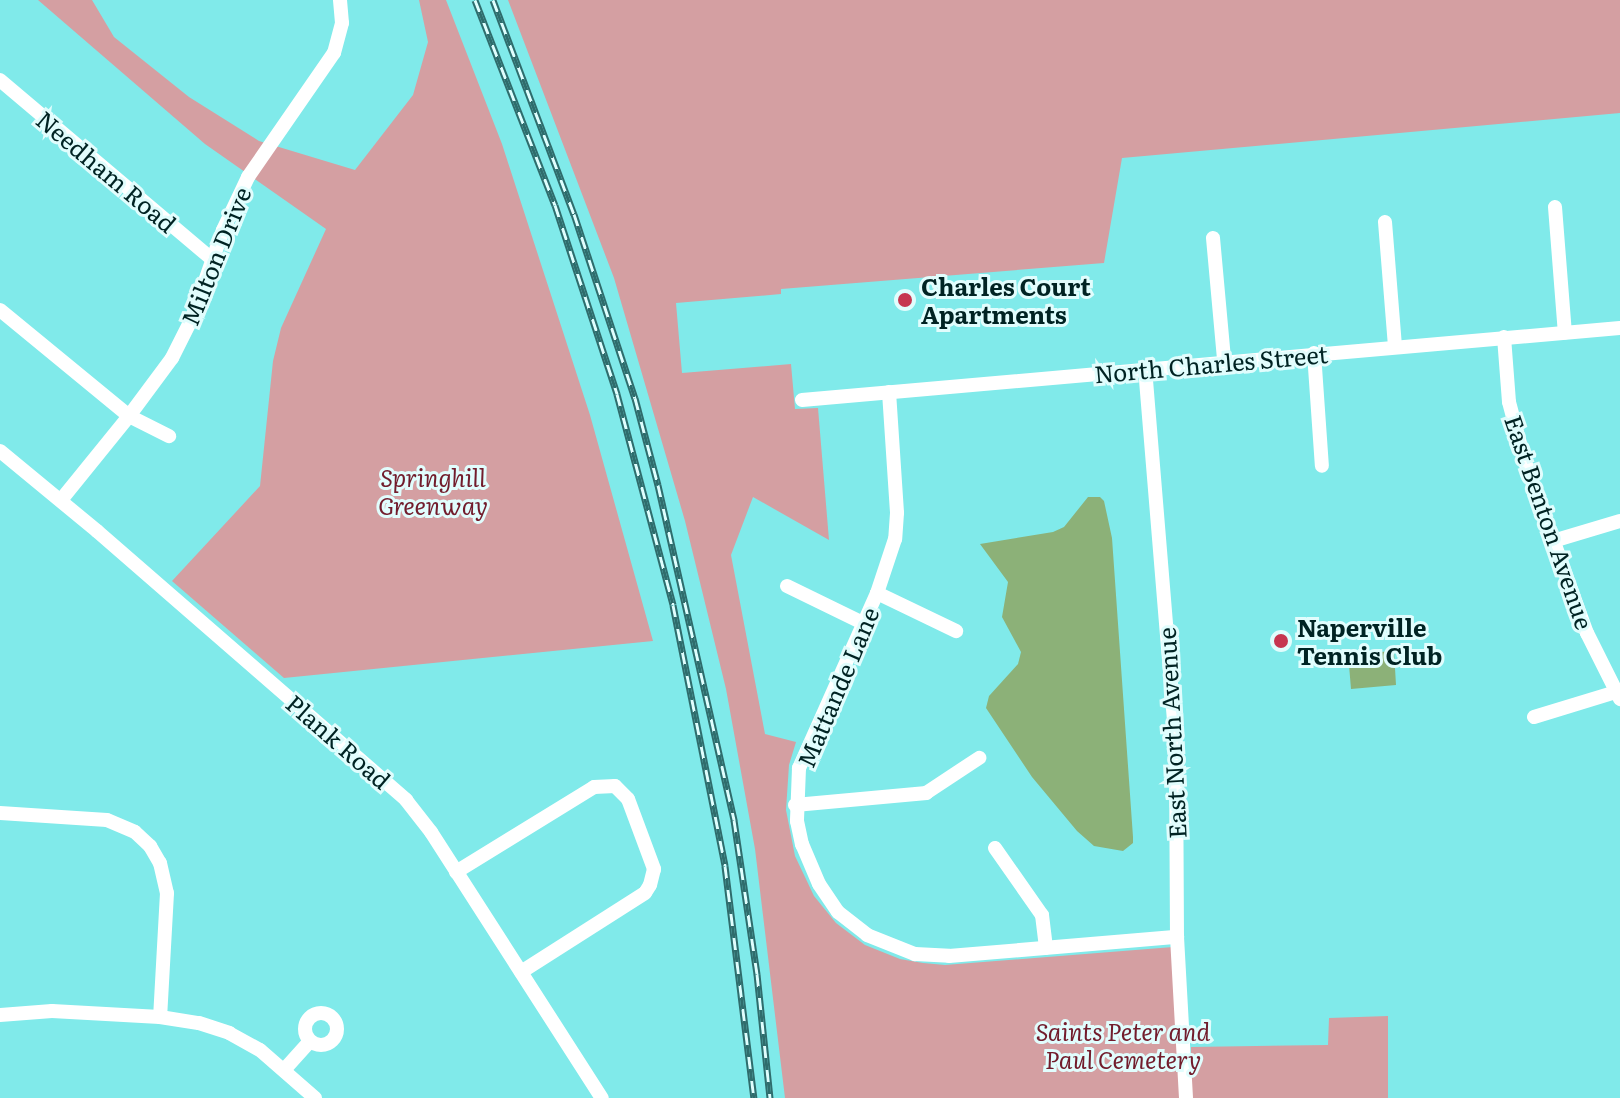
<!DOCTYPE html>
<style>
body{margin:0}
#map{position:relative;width:1620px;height:1098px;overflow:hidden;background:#80eaea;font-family:Literata,serif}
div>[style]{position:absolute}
.green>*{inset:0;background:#d49fa2}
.water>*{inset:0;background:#8cb178}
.minor>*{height:14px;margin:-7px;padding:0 7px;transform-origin:7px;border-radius:7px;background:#fff}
.minor>.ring{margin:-7px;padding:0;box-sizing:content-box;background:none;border:14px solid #fff;border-radius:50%}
.rail>*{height:7px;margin-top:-3.5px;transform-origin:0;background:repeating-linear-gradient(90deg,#e1fdfd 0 12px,#2f6c6c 0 24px);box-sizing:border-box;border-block:2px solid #2f6c6c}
.dots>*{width:22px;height:22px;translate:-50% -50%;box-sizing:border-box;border:4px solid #e1fdfd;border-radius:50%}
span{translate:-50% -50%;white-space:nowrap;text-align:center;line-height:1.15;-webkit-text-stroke:6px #e1fdfd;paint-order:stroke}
.street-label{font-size:24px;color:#002323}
.poi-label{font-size:24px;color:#002323;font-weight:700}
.left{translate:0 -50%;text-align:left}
.park-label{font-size:24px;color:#721c2c;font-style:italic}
</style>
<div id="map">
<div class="green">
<div style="clip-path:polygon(38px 0,92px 0,114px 37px,189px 97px,259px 141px,355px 170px,413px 95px,428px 42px,419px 0,446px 0,502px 144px,590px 415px,653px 641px,284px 678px,172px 581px,260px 486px,273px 361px,281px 328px,326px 229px,205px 144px)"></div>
<div style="clip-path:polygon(508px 0,1620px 0,1620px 113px,1122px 158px,1104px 263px,781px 289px,781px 294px,676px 303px,682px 373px,791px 364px,795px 409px,818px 408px,829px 540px,753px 497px,731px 555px,765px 734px,796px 742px,789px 765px,786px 810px,795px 856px,814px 896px,836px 923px,865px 945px,900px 959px,923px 963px,945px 965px,1173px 947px,1181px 1098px,785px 1098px,755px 849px,726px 689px,685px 521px,614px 278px)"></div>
<div style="clip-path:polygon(1388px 1016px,1388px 1098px,1191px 1098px,1191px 1047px,1328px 1045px,1329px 1018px)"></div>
</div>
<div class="water">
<div style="clip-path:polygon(1088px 497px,1100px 497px,1104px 501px,1112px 538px,1133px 837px,1133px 843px,1123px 851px,1094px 846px,1077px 831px,1032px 777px,986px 708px,989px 696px,1018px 664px,1021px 652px,1002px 617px,1008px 582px,980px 544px,1053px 532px,1064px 527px)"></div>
<div style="clip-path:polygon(1394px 651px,1396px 685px,1351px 689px,1349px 665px,1380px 663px,1380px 652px)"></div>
</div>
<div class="minor">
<div style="left:0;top:80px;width:280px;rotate:40.2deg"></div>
<div style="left:1555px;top:207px;width:126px;rotate:85.5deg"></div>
<div style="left:1385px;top:222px;width:123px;rotate:85.4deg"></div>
<div style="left:1213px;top:238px;width:122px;rotate:84.8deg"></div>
<div style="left:0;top:310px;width:167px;rotate:39.4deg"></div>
<div style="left:129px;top:416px;width:45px;rotate:26.6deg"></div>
<div style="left:1504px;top:337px;width:65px;rotate:85.6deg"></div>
<div style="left:1509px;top:402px;width:62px;rotate:75.1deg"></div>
<div style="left:1525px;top:462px;width:182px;rotate:70.1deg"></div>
<div style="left:1587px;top:633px;width:74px;rotate:63.4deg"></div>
<div style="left:1314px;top:353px;width:113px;rotate:86deg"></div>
<div style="left:1145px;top:368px;width:380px;rotate:85.3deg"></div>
<div style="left:1176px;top:747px;width:190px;rotate:89.7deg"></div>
<div style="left:1177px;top:937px;width:161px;rotate:86.8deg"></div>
<div style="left:889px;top:392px;width:121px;rotate:86.2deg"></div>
<div style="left:897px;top:513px;width:26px;rotate:94deg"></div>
<div style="left:895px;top:539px;width:57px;rotate:108.4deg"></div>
<div style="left:877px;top:593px;width:192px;rotate:114deg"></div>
<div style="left:799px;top:768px;width:53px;rotate:92.2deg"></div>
<div style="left:797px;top:821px;width:24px;rotate:78deg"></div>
<div style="left:802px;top:844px;width:43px;rotate:67deg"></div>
<div style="left:819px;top:884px;width:34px;rotate:56deg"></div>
<div style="left:838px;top:912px;width:37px;rotate:38deg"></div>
<div style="left:867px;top:935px;width:52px;rotate:21.6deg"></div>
<div style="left:915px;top:954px;width:34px;rotate:3deg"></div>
<div style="left:949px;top:956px;width:229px;rotate:-4.8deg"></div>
<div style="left:802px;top:400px;width:821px;rotate:-5.03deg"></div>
<div style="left:0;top:451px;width:126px;rotate:39.5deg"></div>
<div style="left:97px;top:531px;width:410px;rotate:41deg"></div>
<div style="left:406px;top:800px;width:41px;rotate:52deg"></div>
<div style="left:431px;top:832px;width:316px;rotate:57.3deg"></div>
<div style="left:61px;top:500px;width:108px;rotate:-51deg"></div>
<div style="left:129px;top:416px;width:72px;rotate:-53.4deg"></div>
<div style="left:172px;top:358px;width:45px;rotate:-63.4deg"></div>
<div style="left:192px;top:318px;width:93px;rotate:-70.6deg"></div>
<div style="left:223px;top:230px;width:59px;rotate:-64.7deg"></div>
<div style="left:248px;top:177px;width:151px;rotate:-55.3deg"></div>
<div style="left:334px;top:53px;width:31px;rotate:-75deg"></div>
<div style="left:342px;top:23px;width:23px;rotate:-95deg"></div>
<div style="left:1553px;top:541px;width:70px;rotate:-16.6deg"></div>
<div style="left:787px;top:586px;width:85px;rotate:26deg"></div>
<div style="left:877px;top:593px;width:88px;rotate:25.7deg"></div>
<div style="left:1534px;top:717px;width:86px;rotate:-17deg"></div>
<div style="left:795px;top:805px;width:132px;rotate:-5.2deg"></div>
<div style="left:926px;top:793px;width:64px;rotate:-33.4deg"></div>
<div style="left:0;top:813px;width:107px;rotate:3.7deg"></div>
<div style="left:107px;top:820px;width:30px;rotate:23deg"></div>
<div style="left:135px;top:832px;width:21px;rotate:43deg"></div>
<div style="left:150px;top:846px;width:20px;rotate:60deg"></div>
<div style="left:160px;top:863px;width:31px;rotate:77deg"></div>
<div style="left:167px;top:893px;width:124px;rotate:93.2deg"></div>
<div style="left:995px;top:848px;width:82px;rotate:55deg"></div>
<div style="left:1042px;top:915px;width:33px;rotate:83deg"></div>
<div style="left:456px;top:872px;width:162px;rotate:-31.6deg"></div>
<div style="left:594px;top:787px;width:21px;rotate:-3deg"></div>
<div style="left:615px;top:786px;width:18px;rotate:45deg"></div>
<div style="left:628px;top:799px;width:75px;rotate:69.6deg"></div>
<div style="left:654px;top:869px;width:16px;rotate:104deg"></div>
<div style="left:650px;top:885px;width:9px;rotate:122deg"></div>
<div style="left:645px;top:893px;width:147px;rotate:147.5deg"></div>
<div class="ring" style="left:305px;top:1013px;width:18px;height:18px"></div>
<div style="left:0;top:1015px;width:52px;rotate:-4.4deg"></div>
<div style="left:52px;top:1011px;width:108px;rotate:3.2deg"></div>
<div style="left:160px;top:1017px;width:39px;rotate:9deg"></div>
<div style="left:199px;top:1023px;width:32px;rotate:18deg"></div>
<div style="left:229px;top:1033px;width:35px;rotate:29deg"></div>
<div style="left:260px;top:1050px;width:73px;rotate:41.1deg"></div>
<div style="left:284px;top:1070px;width:39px;rotate:-48deg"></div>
</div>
<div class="rail">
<div style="left:475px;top:0;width:220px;rotate:68.7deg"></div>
<div style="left:555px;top:205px;width:199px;rotate:71.8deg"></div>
<div style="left:617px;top:394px;width:218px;rotate:75.1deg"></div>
<div style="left:673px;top:605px;width:266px;rotate:78.7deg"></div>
<div style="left:725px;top:866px;width:234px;rotate:82.9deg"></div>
<div style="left:493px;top:0;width:229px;rotate:69.3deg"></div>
<div style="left:574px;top:214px;width:194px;rotate:71.7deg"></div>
<div style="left:635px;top:398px;width:90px;rotate:75.2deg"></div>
<div style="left:658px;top:485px;width:344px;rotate:77.2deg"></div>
<div style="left:734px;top:820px;width:156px;rotate:81.5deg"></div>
<div style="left:757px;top:974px;width:125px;rotate:84deg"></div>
</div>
<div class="dots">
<div style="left:905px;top:300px;background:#c63650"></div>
<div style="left:1281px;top:641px;background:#c63650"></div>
</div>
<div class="street-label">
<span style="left:107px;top:171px;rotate:40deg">Needham Road</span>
<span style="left:215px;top:256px;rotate:-68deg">Milton Drive</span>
<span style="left:1211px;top:363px;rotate:-5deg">North Charles Street</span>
<span style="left:1550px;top:522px;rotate:71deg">East Benton Avenue</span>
<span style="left:837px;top:687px;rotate:-67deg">Mattande Lane</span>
<span style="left:1171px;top:733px;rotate:-93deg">East North Avenue</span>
<span style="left:339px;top:741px;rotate:41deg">Plank Road</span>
</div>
<div class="poi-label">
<span class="left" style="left:921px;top:300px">Charles Court<br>Apartments</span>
<span class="left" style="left:1297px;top:641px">Naperville<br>Tennis Club</span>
</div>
<div class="park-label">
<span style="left:433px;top:491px">Springhill<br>Greenway</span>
<span style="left:1123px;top:1045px">Saints Peter and<br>Paul Cemetery</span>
</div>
</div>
